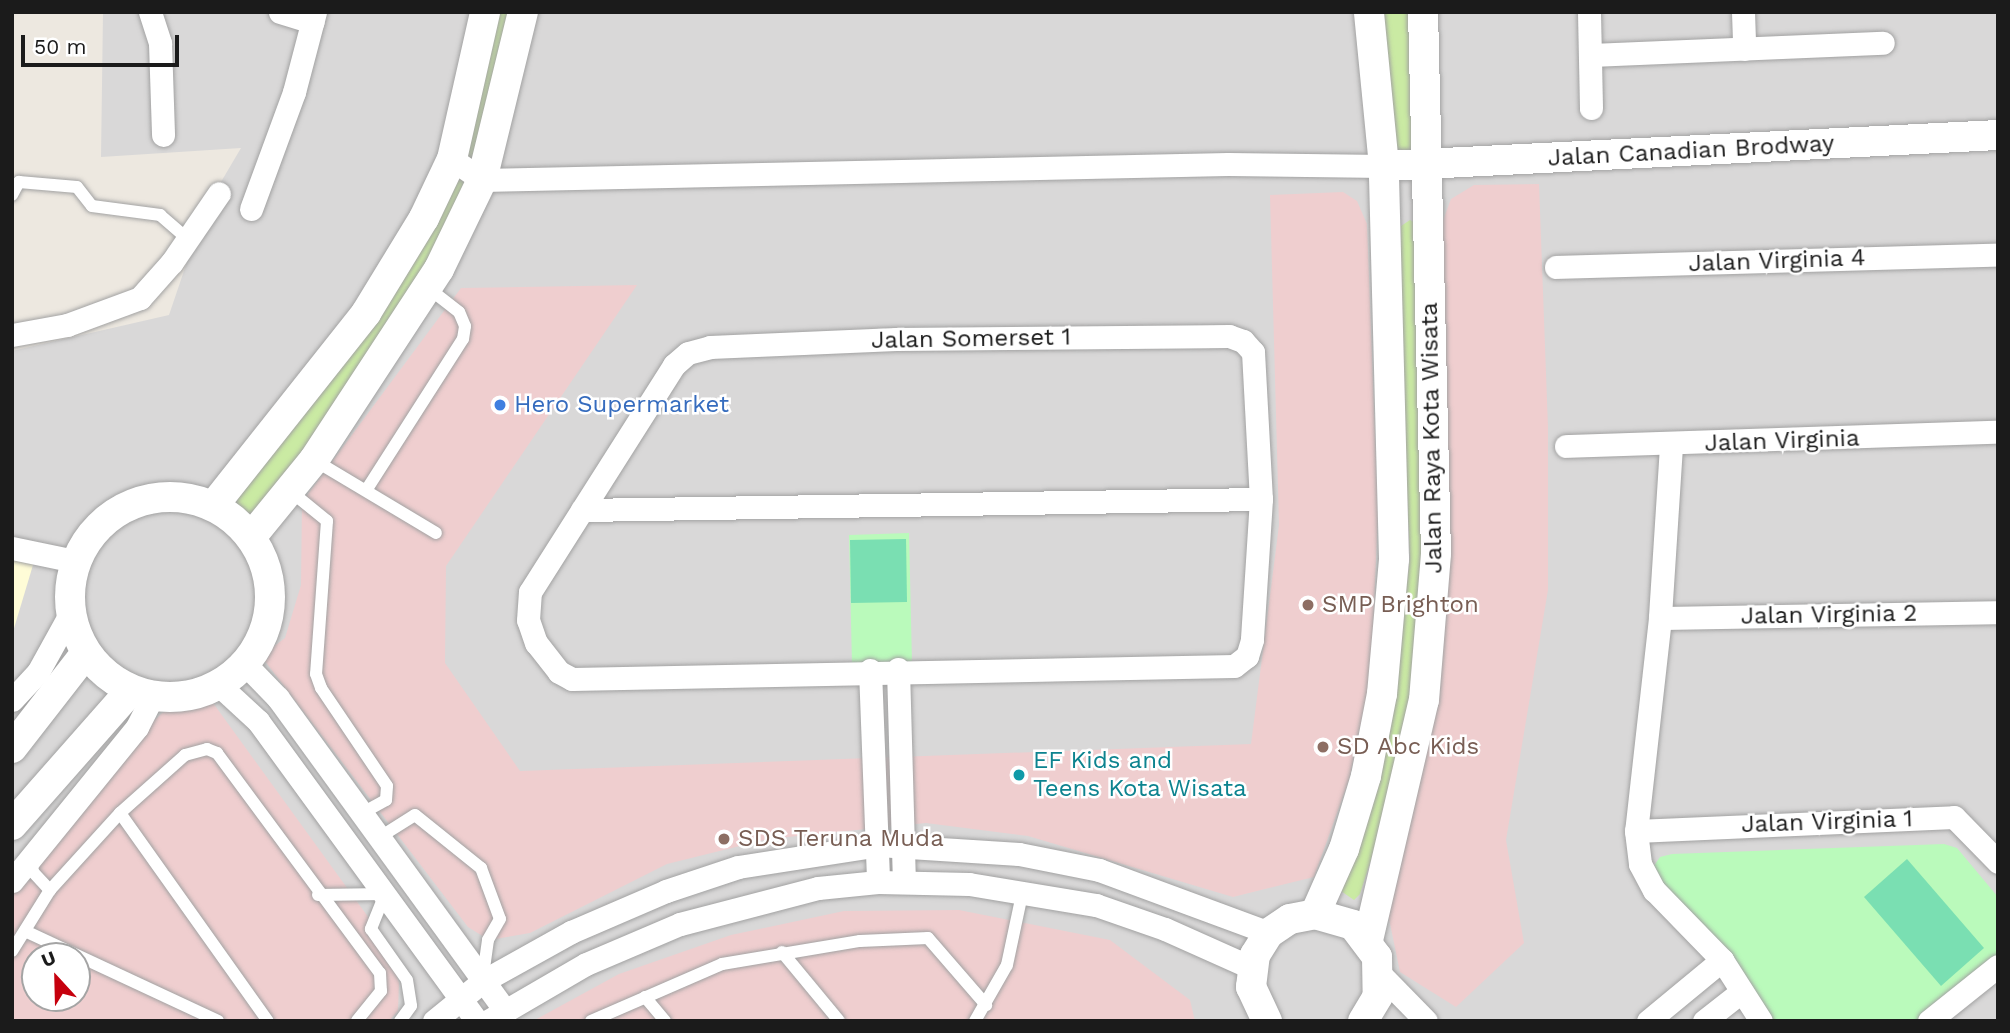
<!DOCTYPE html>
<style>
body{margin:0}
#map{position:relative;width:2010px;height:1033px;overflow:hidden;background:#ede8e0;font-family:"Work Sans",sans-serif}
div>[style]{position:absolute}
.residential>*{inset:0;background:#d9d8d8}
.commercial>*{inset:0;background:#efcecf}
.education>*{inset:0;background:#fffcd7}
.grass>*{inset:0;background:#caeaa3}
.park>*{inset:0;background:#bafabb}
.pitch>*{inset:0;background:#7adfb2}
.roads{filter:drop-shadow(0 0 2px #a2a2a2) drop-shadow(0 0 2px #a2a2a2)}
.service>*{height:12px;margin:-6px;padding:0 6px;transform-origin:6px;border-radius:6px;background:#fff}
.minor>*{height:23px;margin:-11.5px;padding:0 11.5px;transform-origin:11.5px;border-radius:11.5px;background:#fff}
.tertiary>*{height:30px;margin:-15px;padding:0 15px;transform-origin:15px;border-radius:15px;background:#fff}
.tertiary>.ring{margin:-15px;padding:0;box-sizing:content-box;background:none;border:30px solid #fff;border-radius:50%}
.dots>*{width:19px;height:19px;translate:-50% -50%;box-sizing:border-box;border:4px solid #fff;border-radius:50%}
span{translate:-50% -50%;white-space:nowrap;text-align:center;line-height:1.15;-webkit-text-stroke:5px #fff;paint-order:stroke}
.street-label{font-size:24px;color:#1b1b1b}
.shop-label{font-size:24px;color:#366cbe}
.left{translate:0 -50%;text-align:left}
.education-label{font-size:24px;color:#785e54}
.culture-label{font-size:24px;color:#0d838f}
.frame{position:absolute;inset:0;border:14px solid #1b1b1b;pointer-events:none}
.north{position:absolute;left:21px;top:942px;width:70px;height:70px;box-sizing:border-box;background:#fff;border:2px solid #a4a4a4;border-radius:50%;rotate:338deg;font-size:19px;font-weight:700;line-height:28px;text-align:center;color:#1b1b1b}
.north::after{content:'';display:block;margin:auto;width:24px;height:32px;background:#c6000d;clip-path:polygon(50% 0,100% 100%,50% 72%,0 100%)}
.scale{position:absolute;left:21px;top:35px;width:158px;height:32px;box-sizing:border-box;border:4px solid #1b1b1b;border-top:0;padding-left:9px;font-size:21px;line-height:24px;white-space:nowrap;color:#1b1b1b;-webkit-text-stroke:5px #fff;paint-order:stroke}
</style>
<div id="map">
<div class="residential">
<div style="clip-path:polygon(evenodd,103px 12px,1998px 12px,1998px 1021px,12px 1021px,12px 351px,169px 315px,205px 209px,241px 148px,101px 157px,103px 12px,35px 956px,77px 956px,77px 998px,35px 998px,35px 956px)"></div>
</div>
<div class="commercial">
<div style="clip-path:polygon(1539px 184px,1548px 427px,1548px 590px,1506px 840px,1524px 943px,1456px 1007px,1400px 972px,1388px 914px,1432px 724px,1448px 600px,1442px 223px,1451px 199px,1474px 185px)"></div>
<div style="clip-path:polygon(1343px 192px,1357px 201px,1367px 224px,1378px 514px,1371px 676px,1349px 780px,1314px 877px,1233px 897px,1028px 836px,926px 823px,768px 839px,667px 864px,530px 933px,489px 940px,468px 927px,261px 656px,285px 638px,301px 585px,302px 502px,461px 288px,637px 285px,446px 566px,445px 663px,520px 771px,1251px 744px,1279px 525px,1270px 195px)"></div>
<div style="clip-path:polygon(evenodd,208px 696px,387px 943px,399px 983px,398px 1011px,389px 1021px,12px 1021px,12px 879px,118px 755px,162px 713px,208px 696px,35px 956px,77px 956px,77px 998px,35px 998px,35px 956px)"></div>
<div style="clip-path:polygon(959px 910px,1110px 940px,1190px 1000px,1195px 1021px,533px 1021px,619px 974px,731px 935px,844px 911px)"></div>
</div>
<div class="education">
<div style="clip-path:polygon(12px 555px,36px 555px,12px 635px)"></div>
</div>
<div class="grass">
<div style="clip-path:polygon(485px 12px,523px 12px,482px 180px,252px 536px,214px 505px,424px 218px)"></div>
<div style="clip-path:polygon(1369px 12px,1423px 12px,1428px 166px,1384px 166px)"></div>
<div style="clip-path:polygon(1410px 220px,1417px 224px,1426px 556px,1414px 700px,1393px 792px,1360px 894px,1354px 900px,1341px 891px,1393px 701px,1410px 557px,1400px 348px,1401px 226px)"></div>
</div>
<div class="park">
<div style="clip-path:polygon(909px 533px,912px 663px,852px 665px,849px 535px)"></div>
<div style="clip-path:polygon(1944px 844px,1957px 848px,1998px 897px,1998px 962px,1930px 1021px,1764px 1021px,1651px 870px,1660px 857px,1672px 854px)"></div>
</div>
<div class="pitch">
<div style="clip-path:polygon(906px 539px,907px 602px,851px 603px,850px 540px)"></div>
<div style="clip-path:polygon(1907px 859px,1984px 948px,1941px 986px,1864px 897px)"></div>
</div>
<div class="roads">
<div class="service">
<div style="left:12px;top:195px;width:15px;rotate:-62deg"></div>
<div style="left:19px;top:182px;width:58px;rotate:4.9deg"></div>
<div style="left:77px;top:187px;width:24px;rotate:52deg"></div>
<div style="left:92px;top:206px;width:69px;rotate:7.5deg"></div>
<div style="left:160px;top:215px;width:37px;rotate:41deg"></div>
<div style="left:314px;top:460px;width:142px;rotate:30.9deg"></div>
<div style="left:367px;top:489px;width:178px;rotate:-57.4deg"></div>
<div style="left:463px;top:339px;width:13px;rotate:-81deg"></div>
<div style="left:465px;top:326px;width:15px;rotate:-113deg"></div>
<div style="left:459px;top:312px;width:41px;rotate:-142deg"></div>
<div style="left:289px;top:490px;width:49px;rotate:39.2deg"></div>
<div style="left:327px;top:521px;width:153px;rotate:94.1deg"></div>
<div style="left:316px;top:674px;width:15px;rotate:70deg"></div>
<div style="left:321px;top:688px;width:118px;rotate:56deg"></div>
<div style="left:387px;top:786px;width:14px;rotate:94deg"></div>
<div style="left:386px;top:800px;width:26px;rotate:151deg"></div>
<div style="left:120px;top:813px;width:255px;rotate:54.6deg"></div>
<div style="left:380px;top:837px;width:41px;rotate:-32.2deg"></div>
<div style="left:415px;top:815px;width:85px;rotate:38.8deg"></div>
<div style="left:481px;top:868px;width:54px;rotate:69.6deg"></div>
<div style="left:500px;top:919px;width:24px;rotate:120deg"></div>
<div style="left:488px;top:940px;width:37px;rotate:98deg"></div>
<div style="left:31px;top:859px;width:13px;rotate:81deg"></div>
<div style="left:33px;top:872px;width:25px;rotate:47deg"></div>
<div style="left:318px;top:895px;width:67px;rotate:-0.9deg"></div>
<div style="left:385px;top:894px;width:38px;rotate:112deg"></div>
<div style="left:371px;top:929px;width:62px;rotate:54.8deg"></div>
<div style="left:407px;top:980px;width:26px;rotate:81deg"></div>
<div style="left:411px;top:1006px;width:19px;rotate:126deg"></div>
<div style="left:25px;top:931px;width:213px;rotate:25deg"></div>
<div style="left:12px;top:951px;width:72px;rotate:-58.1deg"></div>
<div style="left:50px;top:890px;width:104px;rotate:-47.7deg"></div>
<div style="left:120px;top:813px;width:87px;rotate:-41.7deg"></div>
<div style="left:185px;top:755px;width:23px;rotate:-15deg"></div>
<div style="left:207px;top:749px;width:11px;rotate:22deg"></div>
<div style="left:217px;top:753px;width:274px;rotate:53.5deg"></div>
<div style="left:380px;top:973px;width:18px;rotate:87deg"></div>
<div style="left:381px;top:991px;width:38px;rotate:129deg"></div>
<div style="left:782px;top:952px;width:89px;rotate:50.4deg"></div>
<div style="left:645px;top:997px;width:31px;rotate:50deg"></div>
<div style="left:591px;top:1021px;width:143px;rotate:-23.5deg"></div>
<div style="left:722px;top:964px;width:140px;rotate:-9.5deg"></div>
<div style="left:860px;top:941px;width:68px;rotate:-2.5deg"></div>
<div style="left:928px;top:938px;width:89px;rotate:49.1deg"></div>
<div style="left:975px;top:1021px;width:64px;rotate:-60.3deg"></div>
<div style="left:1007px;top:965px;width:77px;rotate:-78deg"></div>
</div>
<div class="minor">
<div style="left:150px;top:12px;width:33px;rotate:72deg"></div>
<div style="left:160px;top:43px;width:92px;rotate:88.1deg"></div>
<div style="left:280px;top:12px;width:34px;rotate:17deg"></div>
<div style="left:1589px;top:12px;width:96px;rotate:88.8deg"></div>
<div style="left:1743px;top:12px;width:37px;rotate:88deg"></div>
<div style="left:1591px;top:55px;width:292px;rotate:-2.4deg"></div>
<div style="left:452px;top:159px;width:37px;rotate:35deg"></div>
<div style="left:482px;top:180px;width:746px;rotate:-1.23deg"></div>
<div style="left:1228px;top:164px;width:156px;rotate:0.7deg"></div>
<div style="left:251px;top:209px;width:125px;rotate:-69.8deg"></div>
<div style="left:294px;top:92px;width:83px;rotate:-75.3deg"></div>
<div style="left:1556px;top:267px;width:442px;rotate:-1.6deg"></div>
<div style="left:12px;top:335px;width:56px;rotate:-10.3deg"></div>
<div style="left:67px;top:325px;width:78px;rotate:-20.3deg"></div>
<div style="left:140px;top:298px;width:48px;rotate:-48.4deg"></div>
<div style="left:172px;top:262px;width:83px;rotate:-55.7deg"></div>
<div style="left:1229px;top:336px;width:15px;rotate:20deg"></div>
<div style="left:1243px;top:341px;width:15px;rotate:48deg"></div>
<div style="left:1253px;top:352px;width:147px;rotate:86.9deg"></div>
<div style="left:1261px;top:499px;width:141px;rotate:93.7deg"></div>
<div style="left:1252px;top:640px;width:17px;rotate:107deg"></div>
<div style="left:1247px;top:656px;width:16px;rotate:142deg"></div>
<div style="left:1234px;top:666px;width:662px;rotate:178.88deg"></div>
<div style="left:572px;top:679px;width:15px;rotate:-152deg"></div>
<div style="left:559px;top:672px;width:37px;rotate:-128deg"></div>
<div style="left:536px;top:643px;width:24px;rotate:-109deg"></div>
<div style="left:528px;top:620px;width:28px;rotate:-86deg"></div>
<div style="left:530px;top:592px;width:269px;rotate:-57.6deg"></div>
<div style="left:674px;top:365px;width:18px;rotate:-41deg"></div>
<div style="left:688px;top:353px;width:23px;rotate:-15deg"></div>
<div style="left:710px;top:347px;width:186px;rotate:-2.5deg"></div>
<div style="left:896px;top:339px;width:333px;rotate:-0.5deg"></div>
<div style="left:1566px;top:446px;width:432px;rotate:-1.9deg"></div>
<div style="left:1671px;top:446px;width:172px;rotate:93.7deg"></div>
<div style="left:1660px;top:618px;width:214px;rotate:96.4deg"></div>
<div style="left:1636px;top:831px;width:33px;rotate:83deg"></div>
<div style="left:1640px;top:864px;width:30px;rotate:62deg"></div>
<div style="left:1654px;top:890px;width:98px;rotate:45.8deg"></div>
<div style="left:1722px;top:960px;width:72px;rotate:57.4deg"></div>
<div style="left:582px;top:510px;width:679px;rotate:-0.93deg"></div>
<div style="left:12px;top:548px;width:64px;rotate:11.7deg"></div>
<div style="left:1660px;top:618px;width:338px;rotate:-1deg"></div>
<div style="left:245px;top:664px;width:47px;rotate:45.9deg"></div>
<div style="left:278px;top:698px;width:384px;rotate:54deg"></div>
<div style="left:898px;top:669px;width:213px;rotate:88.4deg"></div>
<div style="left:870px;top:670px;width:212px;rotate:87.8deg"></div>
<div style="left:219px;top:685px;width:53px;rotate:42.7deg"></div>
<div style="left:258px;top:721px;width:371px;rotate:53.9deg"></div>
<div style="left:12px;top:700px;width:38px;rotate:-47deg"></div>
<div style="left:38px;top:672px;width:66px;rotate:-61.1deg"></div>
<div style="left:1636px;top:831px;width:318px;rotate:-2.5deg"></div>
<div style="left:1954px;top:817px;width:63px;rotate:45.6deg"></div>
<div style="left:12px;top:881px;width:198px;rotate:-50.9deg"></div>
<div style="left:137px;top:727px;width:35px;rotate:-63deg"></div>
<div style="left:1381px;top:975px;width:64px;rotate:45.6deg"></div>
<div style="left:434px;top:1021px;width:63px;rotate:-39.2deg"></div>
<div style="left:483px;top:981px;width:101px;rotate:-29.1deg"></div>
<div style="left:571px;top:932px;width:103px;rotate:-23.3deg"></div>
<div style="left:666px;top:891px;width:76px;rotate:-18.4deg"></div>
<div style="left:738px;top:867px;width:142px;rotate:-8.9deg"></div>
<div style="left:878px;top:845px;width:141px;rotate:3.7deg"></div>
<div style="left:1019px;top:854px;width:82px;rotate:11.3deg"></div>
<div style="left:1099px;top:870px;width:181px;rotate:20.3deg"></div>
<div style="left:488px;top:1021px;width:113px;rotate:-30.2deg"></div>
<div style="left:586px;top:964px;width:102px;rotate:-23.1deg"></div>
<div style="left:680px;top:924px;width:143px;rotate:-14.6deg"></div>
<div style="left:818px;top:888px;width:60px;rotate:-5.7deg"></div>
<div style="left:878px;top:882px;width:91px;rotate:1.3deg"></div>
<div style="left:969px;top:884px;width:129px;rotate:9.4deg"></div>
<div style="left:1096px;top:905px;width:73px;rotate:19.2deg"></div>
<div style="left:1165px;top:929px;width:95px;rotate:24.1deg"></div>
<div style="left:1648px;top:1021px;width:96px;rotate:-39.5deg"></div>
<div style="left:1704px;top:1021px;width:47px;rotate:-38.1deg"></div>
<div style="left:1929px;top:1021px;width:88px;rotate:-38.6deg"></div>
</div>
<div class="tertiary">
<div style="left:1384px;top:166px;width:615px;rotate:-2.89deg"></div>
<div class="ring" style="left:70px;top:497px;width:170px;height:170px"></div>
<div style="left:214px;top:505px;width:245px;rotate:-51.6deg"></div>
<div style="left:366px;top:313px;width:111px;rotate:-58.6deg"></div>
<div style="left:424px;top:218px;width:65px;rotate:-64.6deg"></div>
<div style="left:452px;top:159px;width:151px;rotate:-77.3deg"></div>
<div style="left:252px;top:536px;width:98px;rotate:-50.8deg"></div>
<div style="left:314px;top:460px;width:228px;rotate:-56.8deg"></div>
<div style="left:439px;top:269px;width:99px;rotate:-64.2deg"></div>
<div style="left:482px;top:180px;width:173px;rotate:-76.3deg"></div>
<div style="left:12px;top:748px;width:120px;rotate:-52.1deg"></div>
<div style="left:12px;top:825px;width:179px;rotate:-48.6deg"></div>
<div style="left:1315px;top:914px;width:71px;rotate:-66deg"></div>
<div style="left:1344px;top:849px;width:76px;rotate:-73.2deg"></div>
<div style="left:1366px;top:776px;width:84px;rotate:-79deg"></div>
<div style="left:1382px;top:694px;width:136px;rotate:-84.9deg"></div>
<div style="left:1394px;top:559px;width:393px;rotate:-91.5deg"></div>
<div style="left:1384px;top:166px;width:155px;rotate:-95.6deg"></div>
<div style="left:1368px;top:940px;width:246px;rotate:-76.9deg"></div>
<div style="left:1424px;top:700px;width:146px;rotate:-85.3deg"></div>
<div style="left:1436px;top:554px;width:542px;rotate:-91.37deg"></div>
<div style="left:1267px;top:1021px;width:38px;rotate:-115deg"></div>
<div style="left:1251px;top:987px;width:32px;rotate:-83deg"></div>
<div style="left:1255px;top:955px;width:26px;rotate:-58deg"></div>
<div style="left:1269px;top:933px;width:25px;rotate:-34deg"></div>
<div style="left:1290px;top:919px;width:25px;rotate:-11deg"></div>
<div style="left:1315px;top:914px;width:40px;rotate:16deg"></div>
<div style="left:1353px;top:925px;width:40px;rotate:53deg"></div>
<div style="left:1377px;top:957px;width:39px;rotate:89deg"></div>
<div style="left:1378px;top:996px;width:29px;rotate:121deg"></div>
</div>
</div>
<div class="dots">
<div style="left:500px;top:405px;background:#3f7fe0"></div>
<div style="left:1308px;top:605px;background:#8d6e63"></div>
<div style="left:1323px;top:747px;background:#8d6e63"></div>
<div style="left:1019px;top:775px;background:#0f9aa8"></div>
<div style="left:724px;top:839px;background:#8d6e63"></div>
</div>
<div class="street-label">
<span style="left:1691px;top:151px;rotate:-3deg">Jalan Canadian Brodway</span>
<span style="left:1777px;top:261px;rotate:-2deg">Jalan Virginia 4</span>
<span style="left:971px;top:339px;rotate:-1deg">Jalan Somerset 1</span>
<span style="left:1432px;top:438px;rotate:-91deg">Jalan Raya Kota Wisata</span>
<span style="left:1782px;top:441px;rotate:-2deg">Jalan Virginia</span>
<span style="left:1829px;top:615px;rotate:-1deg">Jalan Virginia 2</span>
<span style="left:1827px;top:822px;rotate:-2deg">Jalan Virginia 1</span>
</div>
<div class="shop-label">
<span class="left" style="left:514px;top:405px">Hero Supermarket</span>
</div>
<div class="education-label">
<span class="left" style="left:1322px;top:605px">SMP Brighton</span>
<span class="left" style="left:1337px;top:747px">SD Abc Kids</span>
<span class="left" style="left:738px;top:839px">SDS Teruna Muda</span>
</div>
<div class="culture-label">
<span class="left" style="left:1033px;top:775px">EF Kids and<br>Teens Kota Wisata</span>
</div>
<div class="frame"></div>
<div class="north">U</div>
<div class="scale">50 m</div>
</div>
